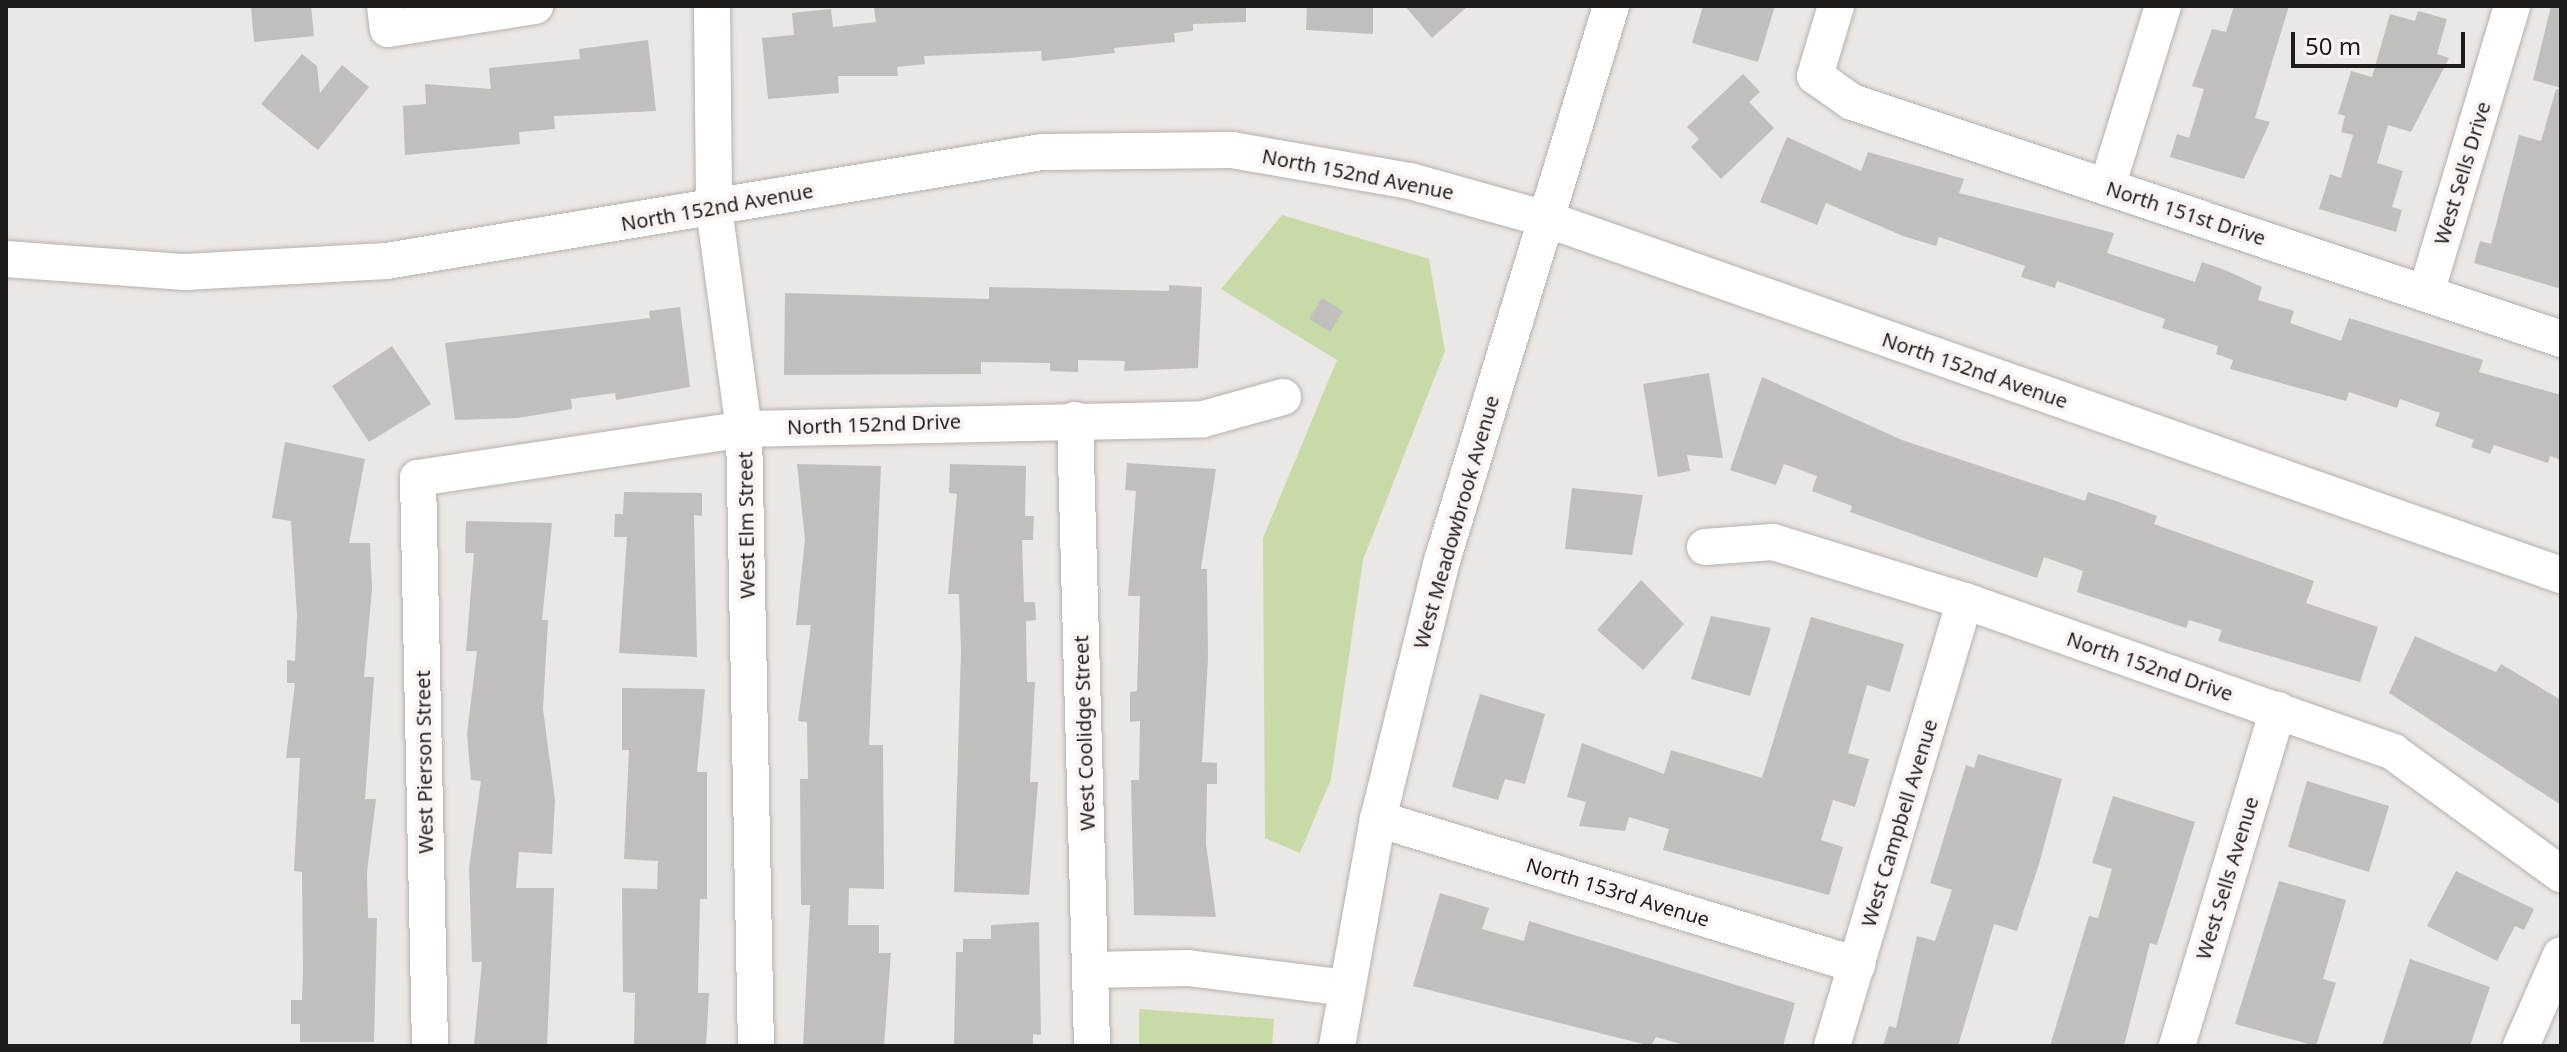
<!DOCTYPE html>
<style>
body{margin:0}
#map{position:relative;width:2567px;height:1052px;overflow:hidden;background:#ebe7e4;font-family:"Noto Sans",sans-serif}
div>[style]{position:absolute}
.green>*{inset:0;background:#c8daa8}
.building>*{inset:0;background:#c2bebb}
.roads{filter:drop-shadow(0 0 2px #b5b1ae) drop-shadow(0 0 2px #b5b1ae)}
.minor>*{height:36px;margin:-18px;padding:0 18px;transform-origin:18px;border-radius:18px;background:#fff}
span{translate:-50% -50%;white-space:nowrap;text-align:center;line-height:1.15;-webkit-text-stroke:8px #f9f4f1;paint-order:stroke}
.street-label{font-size:20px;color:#1e1c1b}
.frame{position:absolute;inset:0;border:8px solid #1e1c1b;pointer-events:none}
.scale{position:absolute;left:2291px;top:32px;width:174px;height:36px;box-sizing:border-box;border:4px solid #1e1c1b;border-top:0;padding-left:10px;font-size:24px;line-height:28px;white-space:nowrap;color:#1e1c1b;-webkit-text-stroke:6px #f9f4f1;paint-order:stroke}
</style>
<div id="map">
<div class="green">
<div style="clip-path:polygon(1282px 215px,1429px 259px,1445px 351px,1363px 560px,1331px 779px,1300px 853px,1265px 838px,1263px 538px,1337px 360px,1221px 289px)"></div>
<div style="clip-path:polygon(1139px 1009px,1274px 1019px,1272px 1046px,1139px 1046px)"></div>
</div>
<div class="building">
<div style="clip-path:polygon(251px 6px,311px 6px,314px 36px,254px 42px)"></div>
<div style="clip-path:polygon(889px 6px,1246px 6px,1246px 22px,1193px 24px,1193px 31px,1174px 33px,1175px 42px,1114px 48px,1115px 53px,1042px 61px,1041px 51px,924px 56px,925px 64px,897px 67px,898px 76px,838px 76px,839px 93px,768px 99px,762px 38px,794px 35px,792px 13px,831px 9px,833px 27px,876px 22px,874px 8px)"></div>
<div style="clip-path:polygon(1307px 6px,1373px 6px,1373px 34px,1306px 30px)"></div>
<div style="clip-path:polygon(1405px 6px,1468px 6px,1432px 38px)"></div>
<div style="clip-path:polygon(1703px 6px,1775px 6px,1758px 62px,1692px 43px)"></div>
<div style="clip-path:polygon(2234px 6px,2289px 6px,2255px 118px,2270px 122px,2244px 179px,2170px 157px,2177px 134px,2189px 138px,2204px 89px,2192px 86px,2212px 29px,2226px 32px)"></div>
<div style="clip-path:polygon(2551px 6px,2561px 6px,2561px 88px,2533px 80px)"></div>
<div style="clip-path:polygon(2418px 11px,2447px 19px,2437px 54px,2449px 58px,2411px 132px,2388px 125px,2377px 163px,2403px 171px,2392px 207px,2402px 210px,2396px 232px,2319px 209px,2330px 174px,2341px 178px,2353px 135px,2341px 132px,2345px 116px,2338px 114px,2351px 71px,2372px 77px,2390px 14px,2415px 21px)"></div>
<div style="clip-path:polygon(648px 40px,656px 111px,554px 116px,555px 129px,519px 132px,520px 144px,405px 155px,403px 106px,426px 104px,425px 84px,491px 89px,489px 68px,580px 59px,579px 49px)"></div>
<div style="clip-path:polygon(302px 54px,317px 66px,320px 93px,342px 65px,369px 87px,318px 150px,261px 104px)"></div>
<div style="clip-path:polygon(1743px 74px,1760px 92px,1749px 102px,1774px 128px,1721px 179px,1691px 147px,1699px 139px,1687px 127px)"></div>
<div style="clip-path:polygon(2556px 89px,2561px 90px,2561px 289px,2474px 263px,2480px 241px,2491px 244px,2519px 135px,2541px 141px)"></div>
<div style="clip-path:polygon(1787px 137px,1861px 171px,1868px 152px,1964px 179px,1959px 193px,2114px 233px,2107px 253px,2195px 282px,2202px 262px,2225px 270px,2262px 287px,2258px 300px,2294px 311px,2290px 323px,2341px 341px,2349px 318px,2483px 360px,2479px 372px,2561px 395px,2561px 460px,2550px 456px,2548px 463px,2494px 445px,2490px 454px,2471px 447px,2474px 440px,2435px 426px,2440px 413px,2400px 399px,2397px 408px,2349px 392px,2346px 401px,2230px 369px,2233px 360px,2216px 354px,2218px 346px,2162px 328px,2165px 319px,2057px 281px,2055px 288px,2021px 277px,2025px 266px,1939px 237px,1936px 246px,1903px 236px,1826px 203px,1817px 225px,1760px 202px)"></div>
<div style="clip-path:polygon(1169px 285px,1202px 287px,1198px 368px,1124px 371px,1125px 361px,1078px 360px,1078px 372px,1050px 371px,1050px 363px,981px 362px,981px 374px,784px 375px,785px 293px,989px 299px,989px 287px,1169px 291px)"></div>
<div style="clip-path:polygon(1322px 298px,1343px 311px,1330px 332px,1309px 319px)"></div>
<div style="clip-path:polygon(680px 307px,690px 387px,616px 400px,615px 393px,571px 399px,572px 409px,518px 418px,455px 420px,445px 343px,650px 318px,649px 311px)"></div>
<div style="clip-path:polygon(392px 346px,431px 404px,369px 442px,332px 386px)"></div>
<div style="clip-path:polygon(1709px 373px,1723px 458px,1687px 455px,1690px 471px,1658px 477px,1643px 384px)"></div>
<div style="clip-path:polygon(1762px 377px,1902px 440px,2085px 501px,2088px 492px,2116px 501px,2157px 516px,2154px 524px,2314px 581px,2306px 603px,2378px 627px,2360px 682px,2218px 641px,2222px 630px,2189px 620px,2186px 628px,2077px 592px,2083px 571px,2044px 557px,2037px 578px,1850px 512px,1852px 506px,1812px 491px,1817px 476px,1784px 464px,1776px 485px,1730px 470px)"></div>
<div style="clip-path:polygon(285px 442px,365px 459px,349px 543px,370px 543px,372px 589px,364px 677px,374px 677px,365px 799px,376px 799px,367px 872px,368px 918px,377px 918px,374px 1042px,300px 1042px,300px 1024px,291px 1024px,291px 1000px,302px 1000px,303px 970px,302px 872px,294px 871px,300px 758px,286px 758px,295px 683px,287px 683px,287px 660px,295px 661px,297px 616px,291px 521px,272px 518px)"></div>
<div style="clip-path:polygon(1127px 463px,1216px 469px,1201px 569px,1207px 569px,1208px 659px,1202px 762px,1217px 763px,1217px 784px,1207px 784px,1206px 844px,1216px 917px,1134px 915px,1131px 780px,1139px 780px,1140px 721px,1130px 722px,1130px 692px,1137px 691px,1140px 596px,1128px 596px,1136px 491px,1125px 490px)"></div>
<div style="clip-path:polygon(797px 464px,881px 466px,869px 745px,883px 745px,884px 889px,849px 888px,848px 925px,879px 925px,879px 953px,891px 953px,884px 1046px,803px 1046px,810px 905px,801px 905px,800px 779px,808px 779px,807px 722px,798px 721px,811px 625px,796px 625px,805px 539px)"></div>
<div style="clip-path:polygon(950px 464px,1026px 466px,1025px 516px,1034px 516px,1033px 540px,1022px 540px,1024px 602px,1035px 602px,1036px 620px,1026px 621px,1027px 682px,1035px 682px,1030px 782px,1038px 782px,1029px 895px,954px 892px,961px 651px,959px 594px,948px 594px,957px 494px,949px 493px)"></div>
<div style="clip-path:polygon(1572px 488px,1643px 495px,1632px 555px,1565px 549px)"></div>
<div style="clip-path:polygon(624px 492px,702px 493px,702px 516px,694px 515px,697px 657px,619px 653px,627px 537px,614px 537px,615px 514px,623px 514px)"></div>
<div style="clip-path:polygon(466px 521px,552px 523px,542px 620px,548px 620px,543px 709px,555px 800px,552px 854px,519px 852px,516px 888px,554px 888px,547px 1046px,474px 1046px,482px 962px,472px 962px,469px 868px,481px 781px,471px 780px,467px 734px,477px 651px,466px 651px,474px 553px,465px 553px)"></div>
<div style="clip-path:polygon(1641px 580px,1684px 624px,1643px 670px,1597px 630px)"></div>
<div style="clip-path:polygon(1711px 616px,1771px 628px,1750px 696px,1691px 679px)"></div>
<div style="clip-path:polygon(1811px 617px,1904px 644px,1890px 692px,1867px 685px,1848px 753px,1869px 759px,1855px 807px,1833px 800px,1821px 840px,1843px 847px,1829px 895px,1663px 850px,1669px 829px,1629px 817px,1625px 831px,1579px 826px,1586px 802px,1567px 797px,1582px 743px,1664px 774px,1671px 750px,1762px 778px)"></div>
<div style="clip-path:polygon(2415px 636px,2496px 672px,2501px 664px,2561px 700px,2561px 805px,2389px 693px)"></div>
<div style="clip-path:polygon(622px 688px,705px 689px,697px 772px,707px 772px,707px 899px,700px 899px,698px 993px,709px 993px,706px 1046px,634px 1046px,635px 993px,623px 992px,622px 888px,657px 889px,658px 861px,624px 859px,629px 750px,622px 750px)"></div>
<div style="clip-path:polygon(1480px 694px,1545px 714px,1525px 784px,1505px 779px,1498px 800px,1452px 787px)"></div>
<div style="clip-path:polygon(1978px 754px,2062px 779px,2039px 864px,2017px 931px,1994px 924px,1958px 1046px,1883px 1046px,1889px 1026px,1896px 1028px,1917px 936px,1935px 941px,1952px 890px,1930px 883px,1966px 765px,1974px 768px)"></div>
<div style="clip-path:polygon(2307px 781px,2389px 806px,2369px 872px,2288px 847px)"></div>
<div style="clip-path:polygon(2113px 796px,2195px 822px,2157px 945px,2150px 943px,2124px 1046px,2050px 1046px,2089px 916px,2098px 918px,2112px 869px,2092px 863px)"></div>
<div style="clip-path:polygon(2456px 871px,2534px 909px,2524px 930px,2515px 926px,2497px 961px,2427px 926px)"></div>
<div style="clip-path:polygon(2279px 881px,2346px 900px,2323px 979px,2336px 983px,2316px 1046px,2235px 1024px)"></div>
<div style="clip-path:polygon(1440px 893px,1489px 908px,1482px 929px,1524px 941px,1529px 921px,1795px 1003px,1783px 1046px,1688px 1046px,1656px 1037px,1651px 1046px,1413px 986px)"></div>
<div style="clip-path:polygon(1039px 922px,1041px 1035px,1033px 1034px,1033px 1046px,954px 1046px,956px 952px,963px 952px,963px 939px,991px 939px,991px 925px)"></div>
<div style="clip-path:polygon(2410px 959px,2490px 987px,2470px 1046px,2382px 1046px)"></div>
</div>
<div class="roads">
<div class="minor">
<div style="left:385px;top:6px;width:23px;rotate:83deg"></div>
<div style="left:388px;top:29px;width:149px;rotate:-8.9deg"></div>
<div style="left:712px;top:6px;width:202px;rotate:89.4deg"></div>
<div style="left:714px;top:208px;width:223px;rotate:82.3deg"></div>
<div style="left:744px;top:429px;width:617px;rotate:88.89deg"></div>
<div style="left:1836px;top:6px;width:73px;rotate:106.7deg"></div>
<div style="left:1815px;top:76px;width:45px;rotate:35.1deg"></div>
<div style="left:1852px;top:102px;width:748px;rotate:18.48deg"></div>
<div style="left:2107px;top:187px;width:189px;rotate:-72.8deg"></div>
<div style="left:6px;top:259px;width:179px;rotate:4.2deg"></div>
<div style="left:185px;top:272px;width:202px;rotate:-3.1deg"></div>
<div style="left:387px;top:261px;width:663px;rotate:-9.46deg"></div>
<div style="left:1041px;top:152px;width:191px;rotate:-0.6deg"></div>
<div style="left:1232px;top:150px;width:181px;rotate:9.9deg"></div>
<div style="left:1410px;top:181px;width:141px;rotate:15.6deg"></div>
<div style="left:1546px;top:219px;width:1076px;rotate:19.33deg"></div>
<div style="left:2426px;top:293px;width:300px;rotate:-73.3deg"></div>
<div style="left:1075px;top:420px;width:626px;rotate:88.44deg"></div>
<div style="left:1705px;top:547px;width:68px;rotate:-4.2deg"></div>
<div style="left:1773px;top:542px;width:201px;rotate:17.1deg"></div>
<div style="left:1965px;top:601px;width:454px;rotate:19.4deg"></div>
<div style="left:2393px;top:752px;width:208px;rotate:36deg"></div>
<div style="left:1378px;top:819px;width:501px;rotate:16.95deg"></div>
<div style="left:1091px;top:970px;width:97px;rotate:-1.2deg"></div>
<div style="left:1188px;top:968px;width:159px;rotate:7.2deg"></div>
<div style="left:430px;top:1046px;width:568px;rotate:-91.21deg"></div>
<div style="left:418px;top:478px;width:330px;rotate:-8.5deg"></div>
<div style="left:744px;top:429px;width:459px;rotate:-1.2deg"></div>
<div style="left:1203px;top:419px;width:83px;rotate:-15.4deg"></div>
<div style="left:1337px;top:1046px;width:231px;rotate:-79.8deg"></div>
<div style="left:1378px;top:819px;width:266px;rotate:-76.1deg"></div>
<div style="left:1442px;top:561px;width:580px;rotate:-73.06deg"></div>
<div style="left:1832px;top:1046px;width:464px;rotate:-73.4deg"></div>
<div style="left:2177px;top:1046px;width:351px;rotate:-73.3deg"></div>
<div style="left:2521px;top:1046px;width:99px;rotate:-66.3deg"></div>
</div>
</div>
<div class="street-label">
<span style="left:2462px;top:173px;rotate:-73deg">West Sells Drive</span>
<span style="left:1358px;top:174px;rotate:11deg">North 152nd Avenue</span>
<span style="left:717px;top:207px;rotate:-10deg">North 152nd Avenue</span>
<span style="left:2186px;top:213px;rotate:18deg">North 151st Drive</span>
<span style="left:1975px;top:370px;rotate:19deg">North 152nd Avenue</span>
<span style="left:874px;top:424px;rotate:-2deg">North 152nd Drive</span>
<span style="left:1456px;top:522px;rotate:-74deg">West Meadowbrook Avenue</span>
<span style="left:746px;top:525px;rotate:-91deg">West Elm Street</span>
<span style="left:2150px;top:666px;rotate:19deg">North 152nd Drive</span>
<span style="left:1084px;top:733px;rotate:-92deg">West Coolidge Street</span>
<span style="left:424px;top:762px;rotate:-91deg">West Pierson Street</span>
<span style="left:1899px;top:823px;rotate:-73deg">West Campbell Avenue</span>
<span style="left:2227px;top:878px;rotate:-73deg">West Sells Avenue</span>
<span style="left:1618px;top:892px;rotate:17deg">North 153rd Avenue</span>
</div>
<div class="frame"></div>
<div class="scale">50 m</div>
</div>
